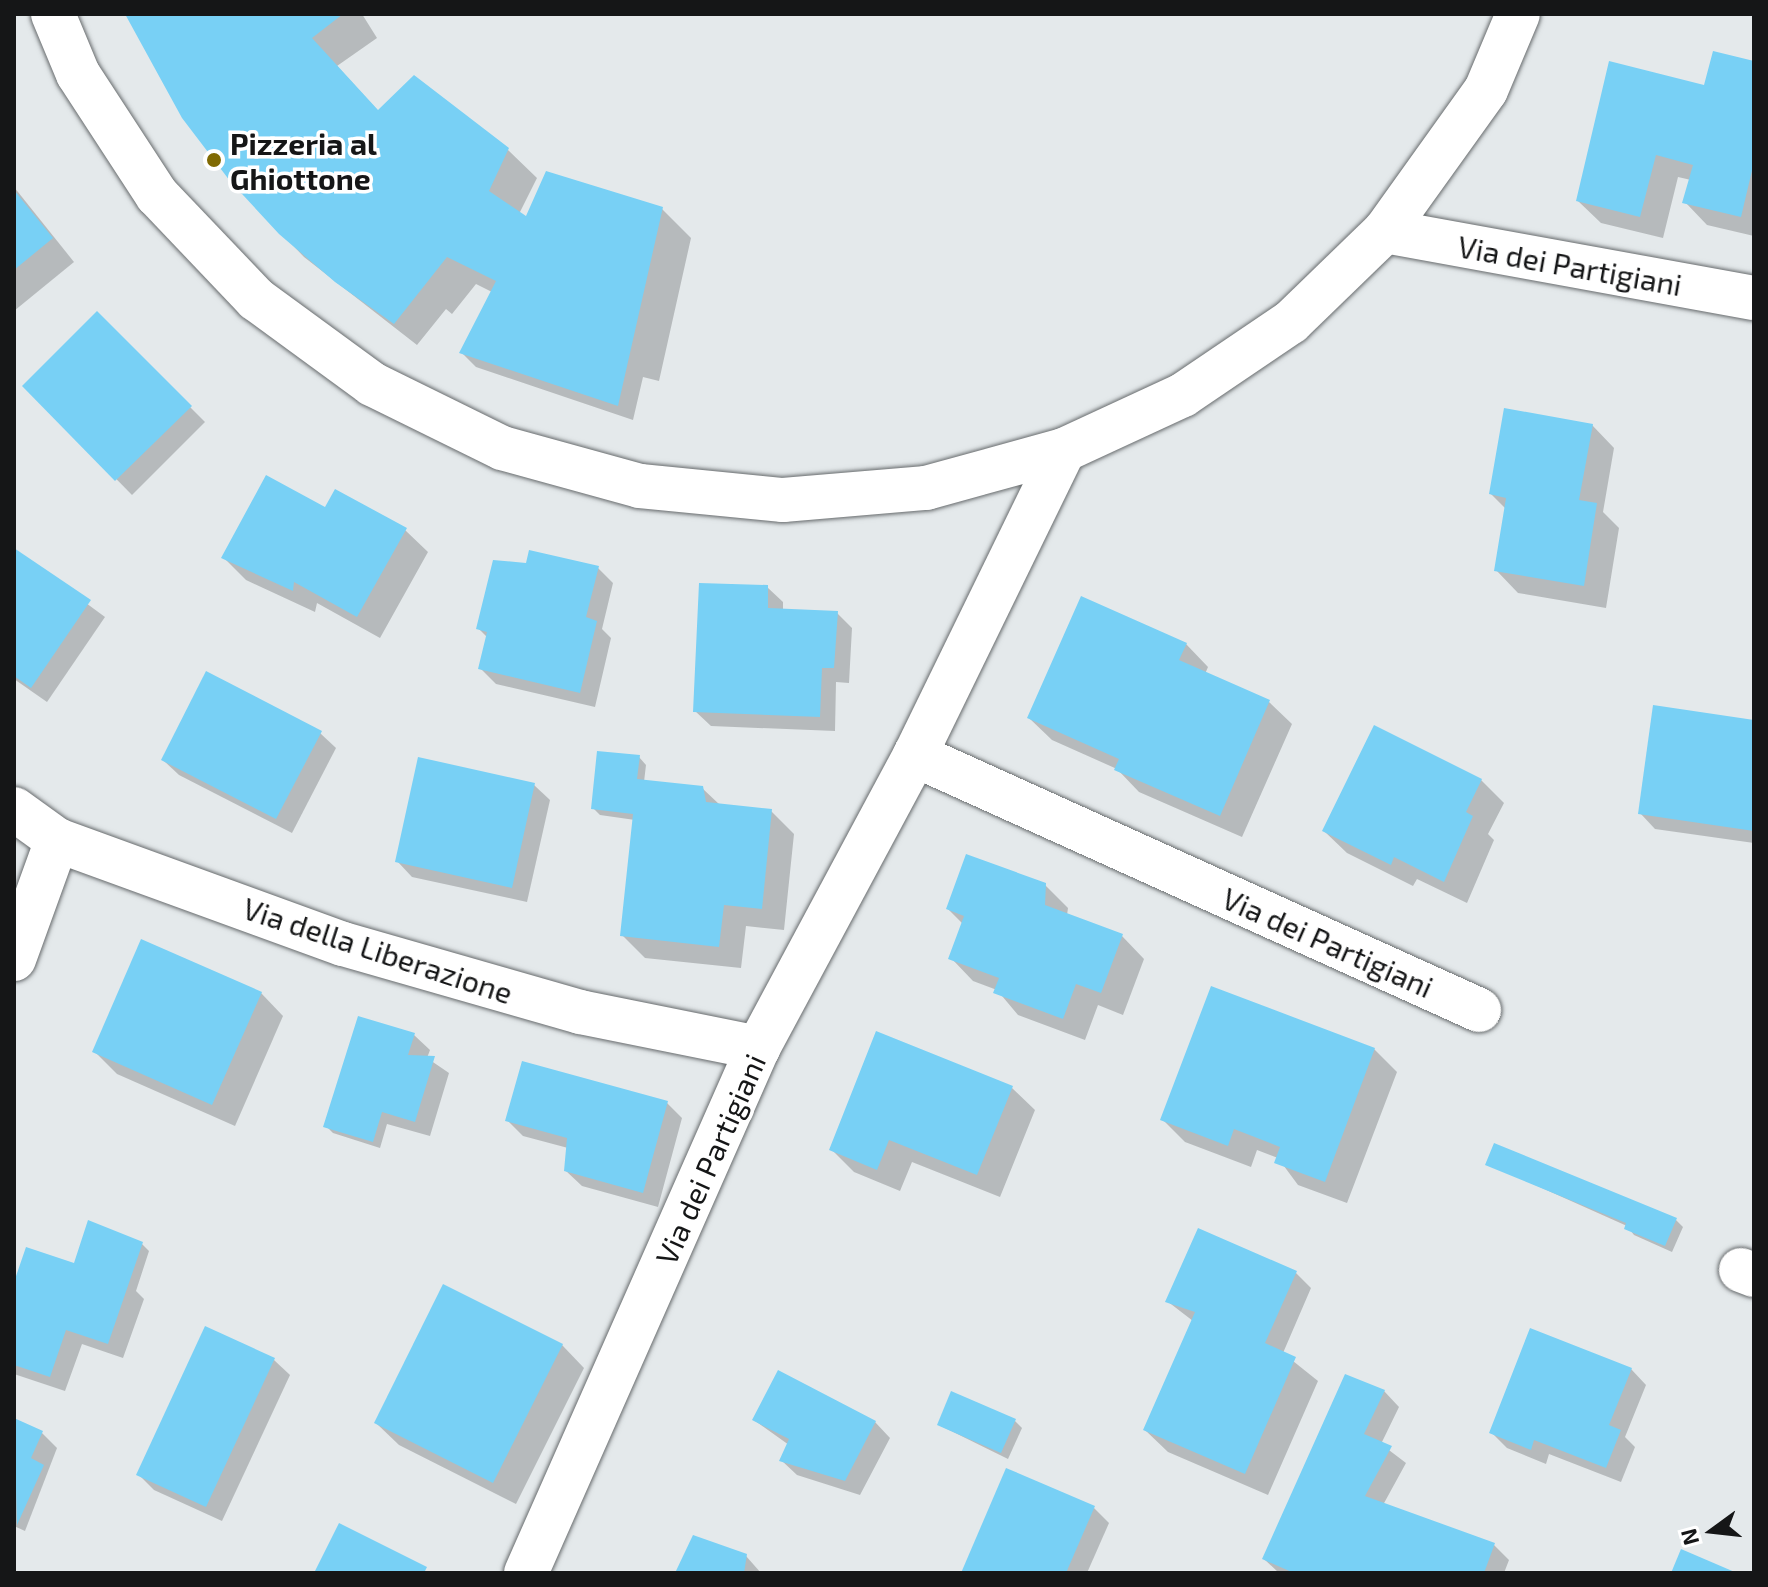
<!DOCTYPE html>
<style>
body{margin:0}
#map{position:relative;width:1768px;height:1587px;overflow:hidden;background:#e4e9eb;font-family:"Exo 2",sans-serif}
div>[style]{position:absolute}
.shadow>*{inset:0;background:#0003}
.building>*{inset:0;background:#78d0f5}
.roads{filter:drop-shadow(0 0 2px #676b6d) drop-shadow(0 0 2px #676b6d)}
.minor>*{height:44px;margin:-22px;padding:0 22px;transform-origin:22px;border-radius:22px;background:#fff}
.dots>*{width:22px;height:22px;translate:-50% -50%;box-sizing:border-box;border:4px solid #fff;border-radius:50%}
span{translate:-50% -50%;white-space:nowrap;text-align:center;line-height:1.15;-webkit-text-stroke:7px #fff;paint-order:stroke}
.poi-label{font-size:30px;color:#151617;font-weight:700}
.left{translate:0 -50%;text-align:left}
.street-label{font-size:30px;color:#151617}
.frame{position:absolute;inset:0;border:16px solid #151617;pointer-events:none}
.north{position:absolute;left:1672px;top:1491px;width:80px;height:80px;-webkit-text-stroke:6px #fff;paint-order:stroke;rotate:255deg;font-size:22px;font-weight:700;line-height:32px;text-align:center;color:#151617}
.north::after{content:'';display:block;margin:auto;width:28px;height:36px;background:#151617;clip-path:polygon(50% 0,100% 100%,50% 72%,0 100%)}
</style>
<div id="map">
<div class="shadow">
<div style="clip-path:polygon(130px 14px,362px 14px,377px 38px,337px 66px,379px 112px,508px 150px,537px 178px,519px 214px,527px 219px,662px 209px,691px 238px,659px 381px,643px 377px,633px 420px,476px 367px,461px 352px,492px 292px,476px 284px,452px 314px,446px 309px,417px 345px,304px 257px,281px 233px)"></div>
<div style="clip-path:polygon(1754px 63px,1754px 236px,1707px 225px,1685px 202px,1691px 180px,1678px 177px,1663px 238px,1601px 223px,1578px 201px,1706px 88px)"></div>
<div style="clip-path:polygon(14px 187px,74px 262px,14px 311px)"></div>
<div style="clip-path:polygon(97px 314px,205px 422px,132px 495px,25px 386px)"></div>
<div style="clip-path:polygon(1592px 425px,1614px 448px,1603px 512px,1619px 528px,1606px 608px,1518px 593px,1496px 570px,1506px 509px,1491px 494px)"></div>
<div style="clip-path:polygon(326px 510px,405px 530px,428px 552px,380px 638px,317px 603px,315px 612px,246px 580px,223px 557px)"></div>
<div style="clip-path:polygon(14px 550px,105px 617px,47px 702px,14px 679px)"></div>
<div style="clip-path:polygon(598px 568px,613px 583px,602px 629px,611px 638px,595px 707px,496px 684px,480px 668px,488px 638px,479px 629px)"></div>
<div style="clip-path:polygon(767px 587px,783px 602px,783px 610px,837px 613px,852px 628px,849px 683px,836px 682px,835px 731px,711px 726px,695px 711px)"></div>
<div style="clip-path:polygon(1186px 644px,1208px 667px,1205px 674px,1269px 702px,1292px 724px,1242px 837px,1139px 792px,1117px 769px,1052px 740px,1029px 718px)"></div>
<div style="clip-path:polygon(1754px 722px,1754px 843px,1655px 829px,1640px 813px)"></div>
<div style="clip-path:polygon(320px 733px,336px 748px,292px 833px,179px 775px,163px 760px)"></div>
<div style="clip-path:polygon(639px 757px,646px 765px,644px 782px,702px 788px,720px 805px,771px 811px,794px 834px,784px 930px,746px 926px,741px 968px,645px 958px,622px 935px,635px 820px,600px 815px,593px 808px)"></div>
<div style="clip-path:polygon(1481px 780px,1504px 803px,1488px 834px,1494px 840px,1467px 903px,1417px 879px,1413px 886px,1347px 853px,1324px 831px)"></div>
<div style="clip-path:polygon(534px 785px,550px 800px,527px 902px,412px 877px,397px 861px)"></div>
<div style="clip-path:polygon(1045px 885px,1068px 908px,1067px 915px,1122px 936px,1144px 959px,1123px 1015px,1098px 1005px,1085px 1040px,1018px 1015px,997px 990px,973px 981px,951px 958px,963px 924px,948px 909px)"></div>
<div style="clip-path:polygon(261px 993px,283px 1016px,235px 1126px,117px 1074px,95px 1052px)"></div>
<div style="clip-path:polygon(414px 1035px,430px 1050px,427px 1058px,449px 1073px,430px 1136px,387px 1124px,380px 1148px,333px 1133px,326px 1126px)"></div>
<div style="clip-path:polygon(1374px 1049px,1397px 1072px,1347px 1203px,1298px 1185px,1278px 1158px,1257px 1150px,1251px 1167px,1185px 1142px,1162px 1119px)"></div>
<div style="clip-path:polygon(1012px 1088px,1035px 1110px,1000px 1197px,912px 1162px,900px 1191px,854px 1172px,832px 1150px)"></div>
<div style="clip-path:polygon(667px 1103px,682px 1118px,658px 1207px,582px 1186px,566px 1171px,568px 1148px,523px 1136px,507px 1120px)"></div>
<div style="clip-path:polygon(1488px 1164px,1676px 1220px,1683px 1227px,1672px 1252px,1634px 1235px,1627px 1226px)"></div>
<div style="clip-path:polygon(142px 1244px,149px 1251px,136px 1291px,144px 1299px,123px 1358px,82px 1344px,65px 1391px,14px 1374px,14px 1288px)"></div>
<div style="clip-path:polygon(1296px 1273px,1311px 1288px,1283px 1353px,1318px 1381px,1268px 1495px,1168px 1452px,1145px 1430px,1193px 1321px,1167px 1301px)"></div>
<div style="clip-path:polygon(206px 1328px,274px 1360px,290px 1375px,222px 1521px,154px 1490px,139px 1475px)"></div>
<div style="clip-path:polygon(562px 1345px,584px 1368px,516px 1504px,399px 1445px,376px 1423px)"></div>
<div style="clip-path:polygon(1631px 1369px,1646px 1385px,1625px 1437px,1635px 1447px,1621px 1482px,1549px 1454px,1546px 1464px,1507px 1448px,1492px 1433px)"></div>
<div style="clip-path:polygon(1384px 1391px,1399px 1407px,1381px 1444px,1406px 1463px,1383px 1505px,1494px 1545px,1509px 1560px,1504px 1573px,1279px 1573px,1264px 1559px)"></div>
<div style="clip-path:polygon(14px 1420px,42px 1433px,57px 1448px,25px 1531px,14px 1526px)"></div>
<div style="clip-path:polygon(754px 1420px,875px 1422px,890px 1438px,860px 1495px,797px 1475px,781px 1460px,789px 1445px)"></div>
<div style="clip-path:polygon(1015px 1421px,1022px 1428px,1008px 1459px,939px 1425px)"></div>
<div style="clip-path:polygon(1094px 1508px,1109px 1523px,1087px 1573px,963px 1573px)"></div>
<div style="clip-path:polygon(746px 1556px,761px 1573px,677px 1573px)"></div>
</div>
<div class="building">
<div style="clip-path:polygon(125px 14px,343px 14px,312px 38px,378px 110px,414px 75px,509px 148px,489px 191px,526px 216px,546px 171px,663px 207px,618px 406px,459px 353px,496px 281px,447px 257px,394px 324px,335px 282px,279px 234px,230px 181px,182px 118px)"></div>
<div style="clip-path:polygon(1713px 51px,1754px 61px,1754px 162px,1741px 217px,1682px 203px,1693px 165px,1656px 155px,1640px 217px,1576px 201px,1609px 61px,1704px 85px)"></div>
<div style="clip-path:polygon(14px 190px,53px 238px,14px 270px)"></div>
<div style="clip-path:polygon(97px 311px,192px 406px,115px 481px,22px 386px)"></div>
<div style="clip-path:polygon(1504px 408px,1593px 424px,1579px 500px,1597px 503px,1584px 586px,1494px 571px,1506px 498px,1489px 494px)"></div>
<div style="clip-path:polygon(266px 475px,325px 507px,335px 489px,407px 528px,357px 617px,294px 582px,293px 591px,221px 558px)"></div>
<div style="clip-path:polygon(14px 548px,91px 600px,31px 688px,14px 676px)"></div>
<div style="clip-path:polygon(529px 550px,599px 566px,586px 617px,597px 621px,580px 693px,478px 669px,487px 632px,476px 629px,493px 560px,526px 563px)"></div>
<div style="clip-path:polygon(699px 583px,768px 585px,768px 608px,838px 611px,834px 668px,822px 668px,820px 717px,693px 712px)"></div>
<div style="clip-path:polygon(1081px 596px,1187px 643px,1179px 660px,1270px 700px,1220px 816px,1114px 770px,1119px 759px,1027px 718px)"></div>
<div style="clip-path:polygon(206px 671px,322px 731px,276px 819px,161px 760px)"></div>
<div style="clip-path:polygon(1653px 705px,1754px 720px,1754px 831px,1638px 814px)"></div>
<div style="clip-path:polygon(1374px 725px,1482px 779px,1466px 812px,1473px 816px,1444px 882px,1394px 857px,1391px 865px,1322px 831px)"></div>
<div style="clip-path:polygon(597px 751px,640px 755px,637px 779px,703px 786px,706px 802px,772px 809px,762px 909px,724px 905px,719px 947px,620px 936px,633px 814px,591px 809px)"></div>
<div style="clip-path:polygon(418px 757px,535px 783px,512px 888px,395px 862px)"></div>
<div style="clip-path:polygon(966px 854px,1046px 883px,1045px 905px,1123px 934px,1101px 993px,1076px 984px,1063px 1019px,993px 993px,999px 978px,948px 959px,964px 916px,946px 909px)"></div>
<div style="clip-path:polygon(141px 939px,262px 992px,212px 1105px,92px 1052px)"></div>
<div style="clip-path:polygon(1211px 986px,1375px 1048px,1325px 1182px,1274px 1163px,1280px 1147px,1234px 1129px,1228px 1146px,1160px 1120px)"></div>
<div style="clip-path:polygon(358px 1016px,415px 1033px,408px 1055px,435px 1056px,415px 1122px,382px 1112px,373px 1142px,323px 1127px)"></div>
<div style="clip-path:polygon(876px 1031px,1013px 1086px,977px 1175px,889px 1140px,877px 1170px,829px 1150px)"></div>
<div style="clip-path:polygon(522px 1061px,668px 1101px,643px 1193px,564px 1171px,567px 1138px,505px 1121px)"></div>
<div style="clip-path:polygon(1494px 1143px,1677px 1218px,1665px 1246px,1624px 1229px,1626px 1223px,1485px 1165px)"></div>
<div style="clip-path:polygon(88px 1220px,143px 1242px,108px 1344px,66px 1330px,50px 1377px,14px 1365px,14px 1282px,26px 1247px,74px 1263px)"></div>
<div style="clip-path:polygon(1198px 1228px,1297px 1271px,1265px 1343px,1296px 1357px,1245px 1474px,1143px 1430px,1195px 1312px,1165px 1302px)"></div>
<div style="clip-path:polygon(443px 1284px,563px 1344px,493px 1483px,374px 1423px)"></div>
<div style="clip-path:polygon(205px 1326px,275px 1358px,206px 1507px,136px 1475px)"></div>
<div style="clip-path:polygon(1530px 1328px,1632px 1368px,1609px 1425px,1621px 1430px,1606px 1468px,1534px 1440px,1531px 1450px,1489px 1433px)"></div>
<div style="clip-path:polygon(778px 1370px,876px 1421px,845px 1481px,779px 1461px,789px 1439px,752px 1420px)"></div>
<div style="clip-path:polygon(1345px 1374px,1385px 1390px,1364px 1434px,1392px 1446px,1365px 1496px,1495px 1543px,1484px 1573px,1294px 1573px,1262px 1559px)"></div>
<div style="clip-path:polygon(951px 1391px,1016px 1419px,1001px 1453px,937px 1425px)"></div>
<div style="clip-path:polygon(14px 1418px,43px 1431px,31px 1458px,44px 1465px,17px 1525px)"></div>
<div style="clip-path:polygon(1006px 1468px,1095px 1506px,1066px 1573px,961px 1573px)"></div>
<div style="clip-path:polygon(339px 1523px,427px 1567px,424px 1573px,314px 1573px)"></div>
<div style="clip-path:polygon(693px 1535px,747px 1554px,744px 1573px,675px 1573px)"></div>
<div style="clip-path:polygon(1681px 1549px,1737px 1573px,1671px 1573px)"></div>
</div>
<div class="roads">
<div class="minor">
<div style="left:53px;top:14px;width:65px;rotate:67.4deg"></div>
<div style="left:78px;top:74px;width:145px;rotate:56.9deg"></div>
<div style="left:157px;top:195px;width:144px;rotate:46.4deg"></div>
<div style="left:256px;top:299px;width:144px;rotate:36.2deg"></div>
<div style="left:372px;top:384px;width:145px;rotate:26.2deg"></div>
<div style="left:502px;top:448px;width:143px;rotate:15.4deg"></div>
<div style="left:640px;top:486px;width:144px;rotate:5.6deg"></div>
<div style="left:783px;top:500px;width:144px;rotate:-4.8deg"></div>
<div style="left:926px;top:488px;width:143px;rotate:-15.4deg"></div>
<div style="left:1064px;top:450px;width:131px;rotate:-24.8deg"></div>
<div style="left:1183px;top:395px;width:130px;rotate:-34.1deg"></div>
<div style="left:1291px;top:322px;width:131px;rotate:-44.1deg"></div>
<div style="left:1385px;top:231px;width:173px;rotate:-54.4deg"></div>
<div style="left:1486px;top:90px;width:82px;rotate:-67.2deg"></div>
<div style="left:1385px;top:231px;width:375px;rotate:10.3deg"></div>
<div style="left:915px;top:755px;width:619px;rotate:24.33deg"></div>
<div style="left:14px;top:809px;width:53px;rotate:35.8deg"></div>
<div style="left:57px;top:840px;width:304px;rotate:20deg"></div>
<div style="left:343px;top:944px;width:247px;rotate:16deg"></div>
<div style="left:580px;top:1012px;width:182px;rotate:11.4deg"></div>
<div style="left:14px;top:959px;width:127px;rotate:-70.1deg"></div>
<div style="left:1741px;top:1270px;width:14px;rotate:21deg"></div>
<div style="left:526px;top:1573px;width:574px;rotate:-66.16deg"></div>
<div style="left:758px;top:1048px;width:332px;rotate:-61.8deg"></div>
<div style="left:915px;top:755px;width:339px;rotate:-64deg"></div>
</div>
</div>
<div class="dots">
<div style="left:214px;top:160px;background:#806a03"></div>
</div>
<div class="poi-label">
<span class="left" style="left:230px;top:160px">Pizzeria al<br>Ghiottone</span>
</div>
<div class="street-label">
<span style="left:1570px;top:265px;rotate:10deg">Via dei Partigiani</span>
<span style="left:1328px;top:942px;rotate:24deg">Via dei Partigiani</span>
<span style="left:378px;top:950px;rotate:18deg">Via della Liberazione</span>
<span style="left:710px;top:1159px;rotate:-66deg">Via dei Partigiani</span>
</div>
<div class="frame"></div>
<div class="north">N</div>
</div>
